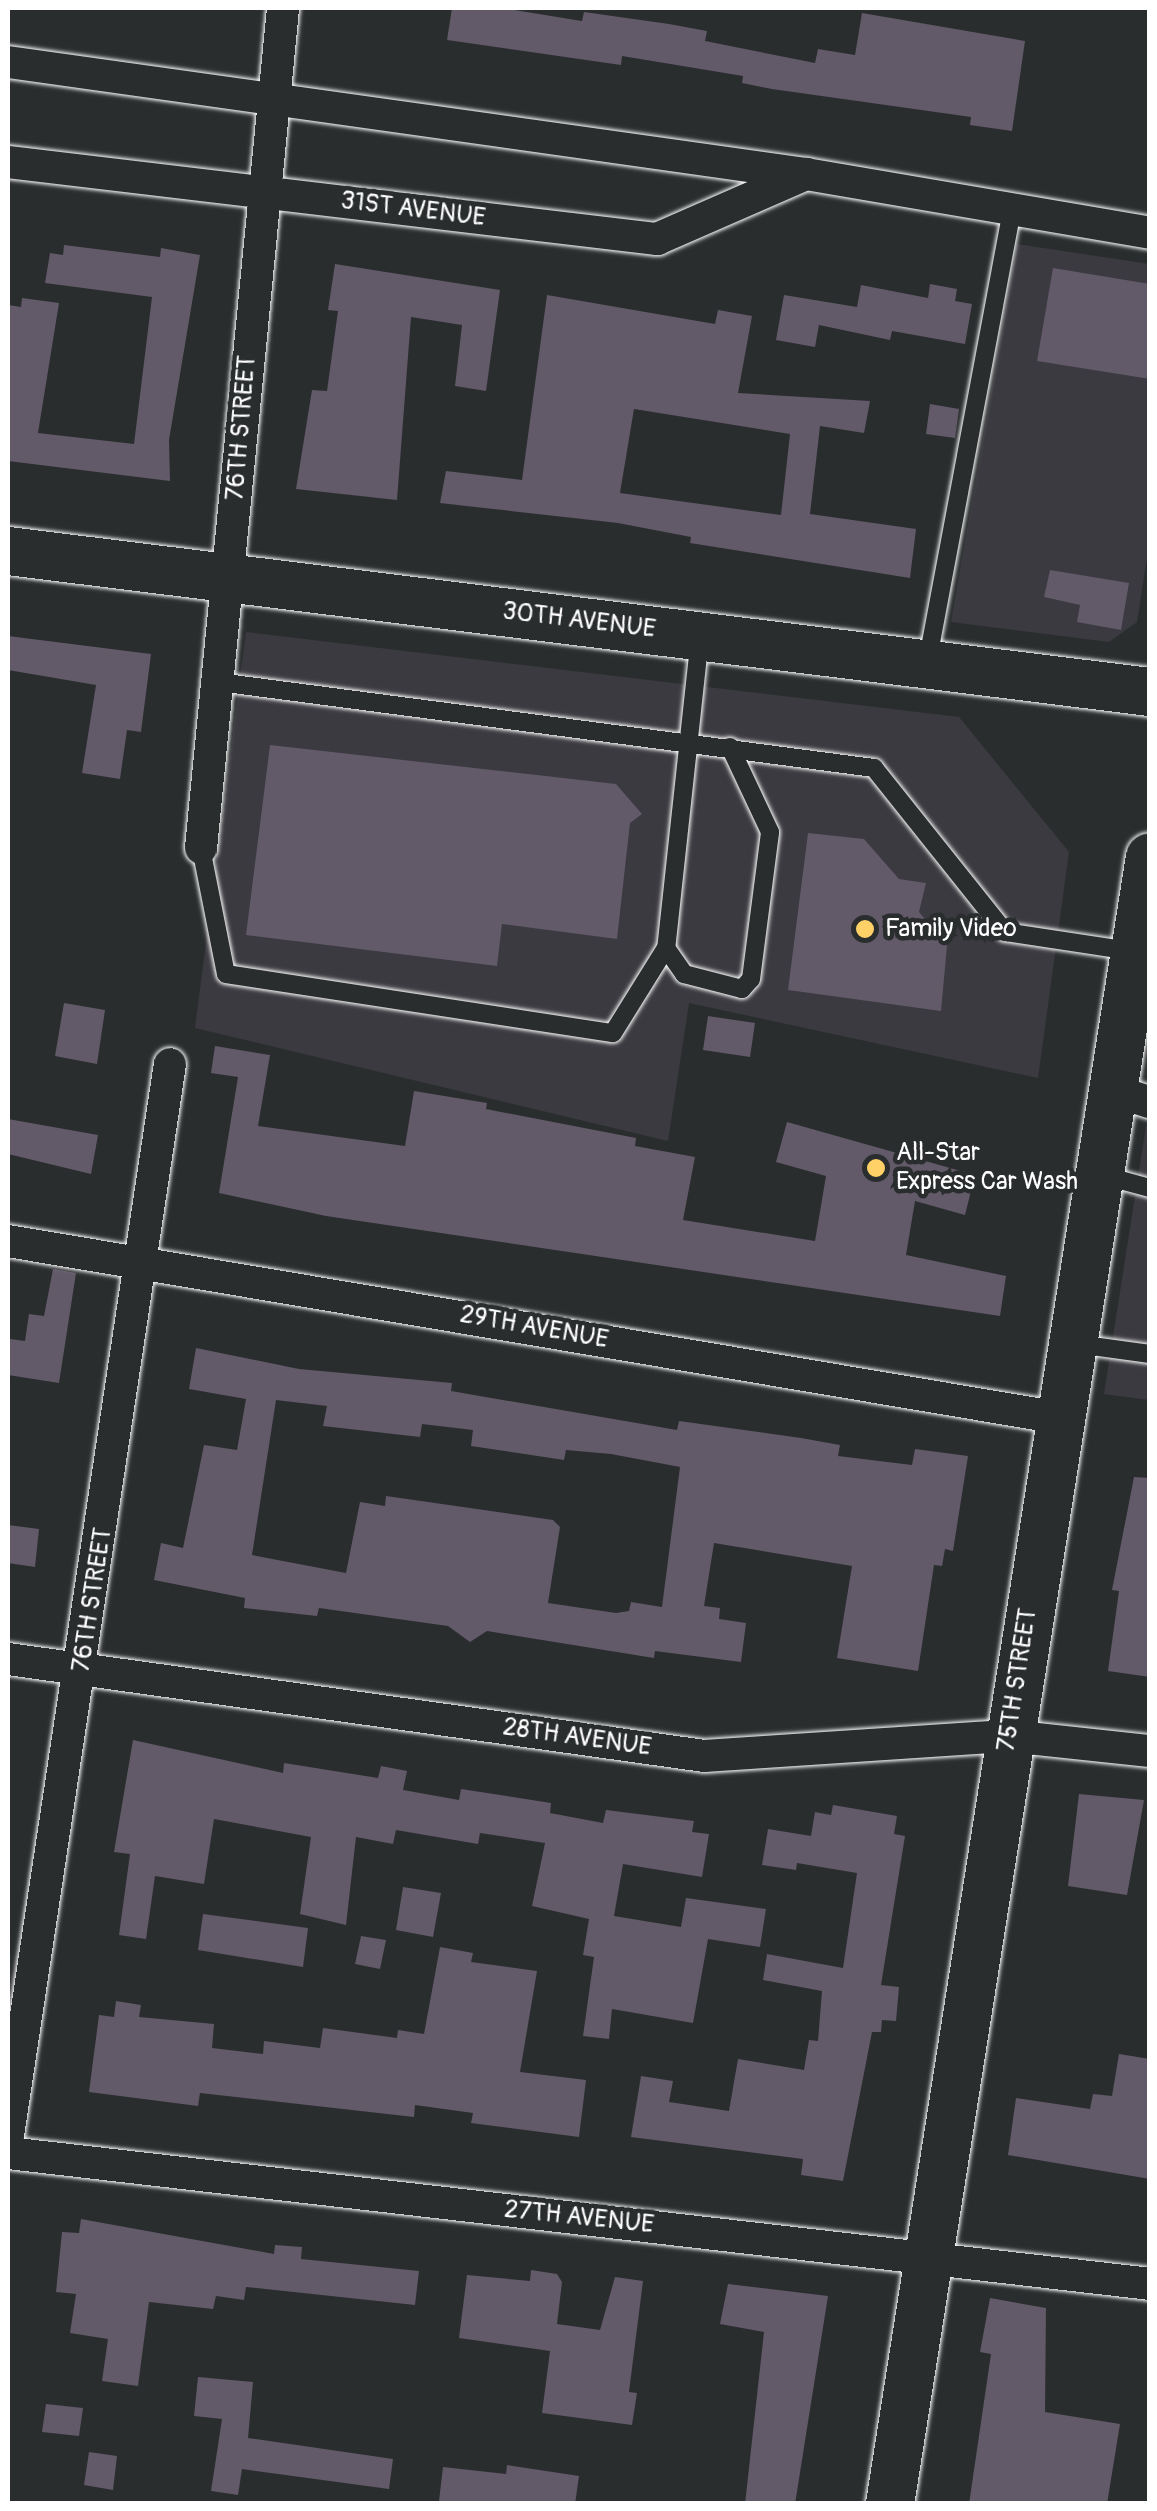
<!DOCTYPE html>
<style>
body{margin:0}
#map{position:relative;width:1157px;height:2511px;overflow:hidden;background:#2a2d2e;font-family:Pangolin,sans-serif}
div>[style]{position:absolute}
.built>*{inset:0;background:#3b3a40}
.building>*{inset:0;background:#625969}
.roads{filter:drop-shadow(0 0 2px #fff) drop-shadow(0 0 2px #fff)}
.lane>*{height:18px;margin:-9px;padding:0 9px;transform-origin:9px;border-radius:9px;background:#2a2d2e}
.street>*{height:32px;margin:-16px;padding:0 16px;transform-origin:16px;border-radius:16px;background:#2a2d2e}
.secondary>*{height:48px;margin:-24px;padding:0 24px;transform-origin:24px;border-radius:24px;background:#2a2d2e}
.dots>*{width:28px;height:28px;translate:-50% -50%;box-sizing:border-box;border:5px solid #2a2d2e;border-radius:50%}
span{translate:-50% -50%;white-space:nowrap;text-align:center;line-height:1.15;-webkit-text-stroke:9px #2a2d2e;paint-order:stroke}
.street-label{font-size:25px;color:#fff}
.poi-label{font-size:25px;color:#fff}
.left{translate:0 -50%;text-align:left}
.frame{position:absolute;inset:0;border:10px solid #fff;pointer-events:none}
</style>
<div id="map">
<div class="built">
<div style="clip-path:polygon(1017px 244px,1149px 264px,1150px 538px,1137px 622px,1109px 642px,951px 622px)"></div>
<div style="clip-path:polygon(246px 632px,959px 717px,1069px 852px,1038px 1078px,689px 1003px,668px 1141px,195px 1028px)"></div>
<div style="clip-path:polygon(1149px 1107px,1149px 1400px,1104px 1394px)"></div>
</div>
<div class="building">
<div style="clip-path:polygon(452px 8px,501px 8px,582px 21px,584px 12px,669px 24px,707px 31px,705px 41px,815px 63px,818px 49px,855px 55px,862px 13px,1025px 41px,1012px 131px,970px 125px,971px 117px,772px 89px,742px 83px,743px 76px,622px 56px,621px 65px,447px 40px)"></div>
<div style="clip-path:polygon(64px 245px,160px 257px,161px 248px,200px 255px,169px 440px,170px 481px,8px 461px,8px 305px,21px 307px,22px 298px,59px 303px,38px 433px,134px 444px,152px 297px,45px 283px,50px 253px,63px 255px)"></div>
<div style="clip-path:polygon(335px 264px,500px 290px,486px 391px,455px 386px,462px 325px,411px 317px,397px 500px,296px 489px,312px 390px,327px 391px,338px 311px,328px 310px)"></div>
<div style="clip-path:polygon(1053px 268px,1150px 284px,1150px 379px,1037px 361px)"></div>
<div style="clip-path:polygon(930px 284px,957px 289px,955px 301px,972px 304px,965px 344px,892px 331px,890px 340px,819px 325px,815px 347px,776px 340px,784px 295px,857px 307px,861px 285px,928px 298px)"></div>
<div style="clip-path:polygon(evenodd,547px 295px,715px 324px,718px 310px,752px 316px,738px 393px,870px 401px,864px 433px,820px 426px,810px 514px,916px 529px,910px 578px,690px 543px,691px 537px,618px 523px,440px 503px,446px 471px,522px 480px,547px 295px,634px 409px,790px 434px,781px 515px,620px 493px,634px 409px)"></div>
<div style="clip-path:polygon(930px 404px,959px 409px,955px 438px,926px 434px)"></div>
<div style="clip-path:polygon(1050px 570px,1129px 583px,1121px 630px,1077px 622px,1080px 605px,1044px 597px)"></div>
<div style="clip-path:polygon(8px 636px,151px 654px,141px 732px,127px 730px,120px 779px,82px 773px,96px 685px,8px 670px)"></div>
<div style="clip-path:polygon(270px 745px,616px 784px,642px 814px,630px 823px,617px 939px,502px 924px,497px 966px,246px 935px)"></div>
<div style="clip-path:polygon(808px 833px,864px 839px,899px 879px,926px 883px,919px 912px,947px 946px,941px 1011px,788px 990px)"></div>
<div style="clip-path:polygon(64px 1003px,105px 1010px,97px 1064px,55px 1056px)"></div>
<div style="clip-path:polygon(708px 1016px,755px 1023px,750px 1057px,703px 1050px)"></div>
<div style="clip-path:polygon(215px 1046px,270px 1055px,258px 1126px,405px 1146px,414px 1091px,487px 1103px,486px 1109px,636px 1138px,635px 1146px,695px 1157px,683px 1220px,815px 1241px,826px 1176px,776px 1162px,787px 1122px,975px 1175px,965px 1215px,915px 1201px,906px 1255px,1006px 1276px,1000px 1316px,326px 1216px,219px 1193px,238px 1077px,211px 1073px)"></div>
<div style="clip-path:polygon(8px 1119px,98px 1135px,91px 1174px,8px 1154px)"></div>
<div style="clip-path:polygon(53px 1269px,76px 1273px,59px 1383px,8px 1375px,10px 1339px,25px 1341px,29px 1314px,44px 1316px)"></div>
<div style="clip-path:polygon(evenodd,196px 1348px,299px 1369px,452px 1383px,451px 1391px,677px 1430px,679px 1421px,801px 1438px,840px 1445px,838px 1456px,912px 1465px,915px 1449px,968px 1456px,953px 1551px,945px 1549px,942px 1566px,934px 1565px,918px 1671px,837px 1658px,852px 1566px,714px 1543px,704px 1606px,720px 1608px,719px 1619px,746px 1623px,741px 1662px,655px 1651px,654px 1658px,487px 1631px,470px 1642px,448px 1626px,319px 1608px,317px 1616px,244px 1608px,245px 1598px,154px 1580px,161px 1543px,183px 1548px,204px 1445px,237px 1450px,246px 1399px,189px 1389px,196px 1348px,276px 1400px,327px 1406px,323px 1426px,420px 1437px,422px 1424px,473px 1430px,471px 1446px,564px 1460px,566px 1450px,611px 1454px,680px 1467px,662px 1607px,631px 1602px,629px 1611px,616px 1613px,548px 1603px,560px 1527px,553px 1520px,386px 1496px,385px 1506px,360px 1502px,346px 1573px,252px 1555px,276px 1400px)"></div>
<div style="clip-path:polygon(1134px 1477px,1150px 1478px,1150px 1677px,1108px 1671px,1119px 1591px,1112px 1590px)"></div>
<div style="clip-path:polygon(8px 1525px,39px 1529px,35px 1567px,8px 1563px)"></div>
<div style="clip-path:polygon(133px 1740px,283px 1773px,284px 1763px,378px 1778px,381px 1766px,407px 1771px,403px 1790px,459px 1800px,461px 1789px,551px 1803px,550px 1813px,603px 1823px,606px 1810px,694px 1821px,692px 1832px,709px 1834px,702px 1877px,623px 1864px,614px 1916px,681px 1927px,686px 1898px,766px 1909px,760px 1947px,708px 1939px,693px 2023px,612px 2009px,609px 2039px,583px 2036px,594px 1957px,583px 1955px,589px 1919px,532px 1906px,545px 1843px,480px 1833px,478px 1844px,396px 1830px,393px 1844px,356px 1837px,346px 1925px,300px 1914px,311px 1837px,214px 1819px,204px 1884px,155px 1876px,146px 1939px,119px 1935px,130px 1854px,114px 1852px)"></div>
<div style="clip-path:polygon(1079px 1794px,1144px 1800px,1127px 1895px,1068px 1886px)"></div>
<div style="clip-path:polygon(833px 1805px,897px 1816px,894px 1834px,905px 1836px,881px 1985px,899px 1987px,896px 2021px,882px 2020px,881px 2032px,872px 2032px,843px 2181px,801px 2175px,803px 2159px,631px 2137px,641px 2076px,673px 2081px,669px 2102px,729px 2111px,738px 2059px,804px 2070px,809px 2040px,818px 2041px,822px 1991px,763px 1980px,767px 1954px,843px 1968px,857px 1873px,797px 1863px,796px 1870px,762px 1865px,768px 1829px,811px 1836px,815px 1812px,831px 1815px)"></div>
<div style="clip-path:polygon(403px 1887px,441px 1893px,433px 1937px,396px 1930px)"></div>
<div style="clip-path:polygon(203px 1914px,308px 1928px,303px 1967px,198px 1950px)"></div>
<div style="clip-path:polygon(361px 1936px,386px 1940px,380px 1969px,355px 1964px)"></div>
<div style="clip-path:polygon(440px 1947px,473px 1953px,471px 1962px,537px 1971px,520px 2072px,586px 2080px,579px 2137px,471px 2123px,473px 2113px,415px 2105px,414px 2117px,200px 2093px,198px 2106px,89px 2092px,99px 2015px,114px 2017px,116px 2001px,141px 2005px,139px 2017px,214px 2024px,212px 2048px,263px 2054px,264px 2041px,320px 2048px,323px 2028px,397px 2038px,398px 2030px,424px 2034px)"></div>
<div style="clip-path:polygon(1119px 2054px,1150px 2059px,1150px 2179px,1008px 2155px,1016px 2098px,1090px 2109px,1093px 2094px,1112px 2096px)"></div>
<div style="clip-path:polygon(81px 2219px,274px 2254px,275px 2245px,302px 2247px,301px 2259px,419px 2271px,415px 2305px,246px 2287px,244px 2300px,216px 2296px,213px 2309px,149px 2302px,138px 2386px,102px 2381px,108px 2339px,70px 2333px,76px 2294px,56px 2292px,62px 2232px,79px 2233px)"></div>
<div style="clip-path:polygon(531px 2270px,557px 2274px,562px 2282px,557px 2324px,600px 2330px,615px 2277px,643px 2281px,629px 2392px,637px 2393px,632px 2425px,542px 2413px,550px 2351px,459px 2338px,467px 2275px,530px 2281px)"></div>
<div style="clip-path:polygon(728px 2284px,828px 2296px,795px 2504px,745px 2504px,764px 2332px,720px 2324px)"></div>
<div style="clip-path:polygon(990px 2298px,1046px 2308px,1045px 2412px,1120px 2424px,1107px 2504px,969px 2504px,991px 2354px,980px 2352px)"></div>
<div style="clip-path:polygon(198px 2377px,253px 2382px,248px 2438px,393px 2459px,389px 2489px,242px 2469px,238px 2495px,211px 2491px,222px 2419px,194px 2416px)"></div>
<div style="clip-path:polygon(46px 2404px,83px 2408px,79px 2436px,42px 2432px)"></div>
<div style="clip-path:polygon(89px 2452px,117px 2456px,113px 2490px,84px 2485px)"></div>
<div style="clip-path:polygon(507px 2465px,579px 2476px,575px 2504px,439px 2501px,443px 2467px,506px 2474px)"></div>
</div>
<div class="roads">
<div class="lane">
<div style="left:700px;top:637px;width:313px;rotate:96.2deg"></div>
<div style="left:666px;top:948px;width:32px;rotate:55deg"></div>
<div style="left:684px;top:974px;width:60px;rotate:14.5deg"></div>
<div style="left:742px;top:989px;width:13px;rotate:-48deg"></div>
<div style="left:751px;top:979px;width:148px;rotate:-82.6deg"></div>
<div style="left:770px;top:832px;width:94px;rotate:-115.2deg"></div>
<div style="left:927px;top:664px;width:463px;rotate:-79.4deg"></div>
<div style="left:218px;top:682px;width:662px;rotate:7.47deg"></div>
<div style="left:874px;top:768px;width:210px;rotate:51.4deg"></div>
<div style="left:1005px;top:932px;width:127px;rotate:8.6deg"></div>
<div style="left:201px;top:848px;width:128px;rotate:78.8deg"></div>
<div style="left:226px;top:974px;width:391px;rotate:8.7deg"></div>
<div style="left:613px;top:1033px;width:100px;rotate:-58.1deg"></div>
<div style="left:1102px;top:1175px;width:50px;rotate:15.2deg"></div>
<div style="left:1077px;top:1344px;width:74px;rotate:7.8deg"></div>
</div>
<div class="street">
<div style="left:8px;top:62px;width:806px;rotate:7.99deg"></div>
<div style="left:806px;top:174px;width:349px;rotate:9.7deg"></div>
<div style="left:8px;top:162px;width:654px;rotate:6.77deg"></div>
<div style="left:657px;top:239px;width:163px;rotate:-23.6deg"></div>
<div style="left:201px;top:848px;width:844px;rotate:-84.42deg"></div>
<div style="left:1112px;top:1090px;width:40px;rotate:18deg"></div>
<div style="left:8px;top:1241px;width:1067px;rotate:9.55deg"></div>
<div style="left:8px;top:1659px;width:703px;rotate:7.93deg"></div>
<div style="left:704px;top:1756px;width:306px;rotate:-3.8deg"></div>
<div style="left:1009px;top:1736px;width:142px;rotate:6.1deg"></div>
<div style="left:8px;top:2135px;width:1083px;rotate:-81.4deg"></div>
<div style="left:8px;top:2153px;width:1149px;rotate:6.54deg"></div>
</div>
<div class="secondary">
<div style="left:8px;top:551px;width:1151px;rotate:7.04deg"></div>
<div style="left:890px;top:2504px;width:1667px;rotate:-81.03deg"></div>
</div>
</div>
<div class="dots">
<div style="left:865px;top:929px;background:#ffd166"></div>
<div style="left:876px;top:1168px;background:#ffd166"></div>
</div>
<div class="street-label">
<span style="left:413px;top:210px;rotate:7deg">31ST AVENUE</span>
<span style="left:242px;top:428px;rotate:-85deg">76TH STREET</span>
<span style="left:579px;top:621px;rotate:7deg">30TH AVENUE</span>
<span style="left:534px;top:1328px;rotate:10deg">29TH AVENUE</span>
<span style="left:93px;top:1600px;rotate:-81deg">76TH STREET</span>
<span style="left:1018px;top:1680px;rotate:-81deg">75TH STREET</span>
<span style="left:577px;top:1738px;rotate:8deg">28TH AVENUE</span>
<span style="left:579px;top:2218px;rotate:6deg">27TH AVENUE</span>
</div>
<div class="poi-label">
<span class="left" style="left:885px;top:929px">Family Video</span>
<span class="left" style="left:896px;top:1168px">All-Star<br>Express Car Wash</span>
</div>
<div class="frame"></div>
</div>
